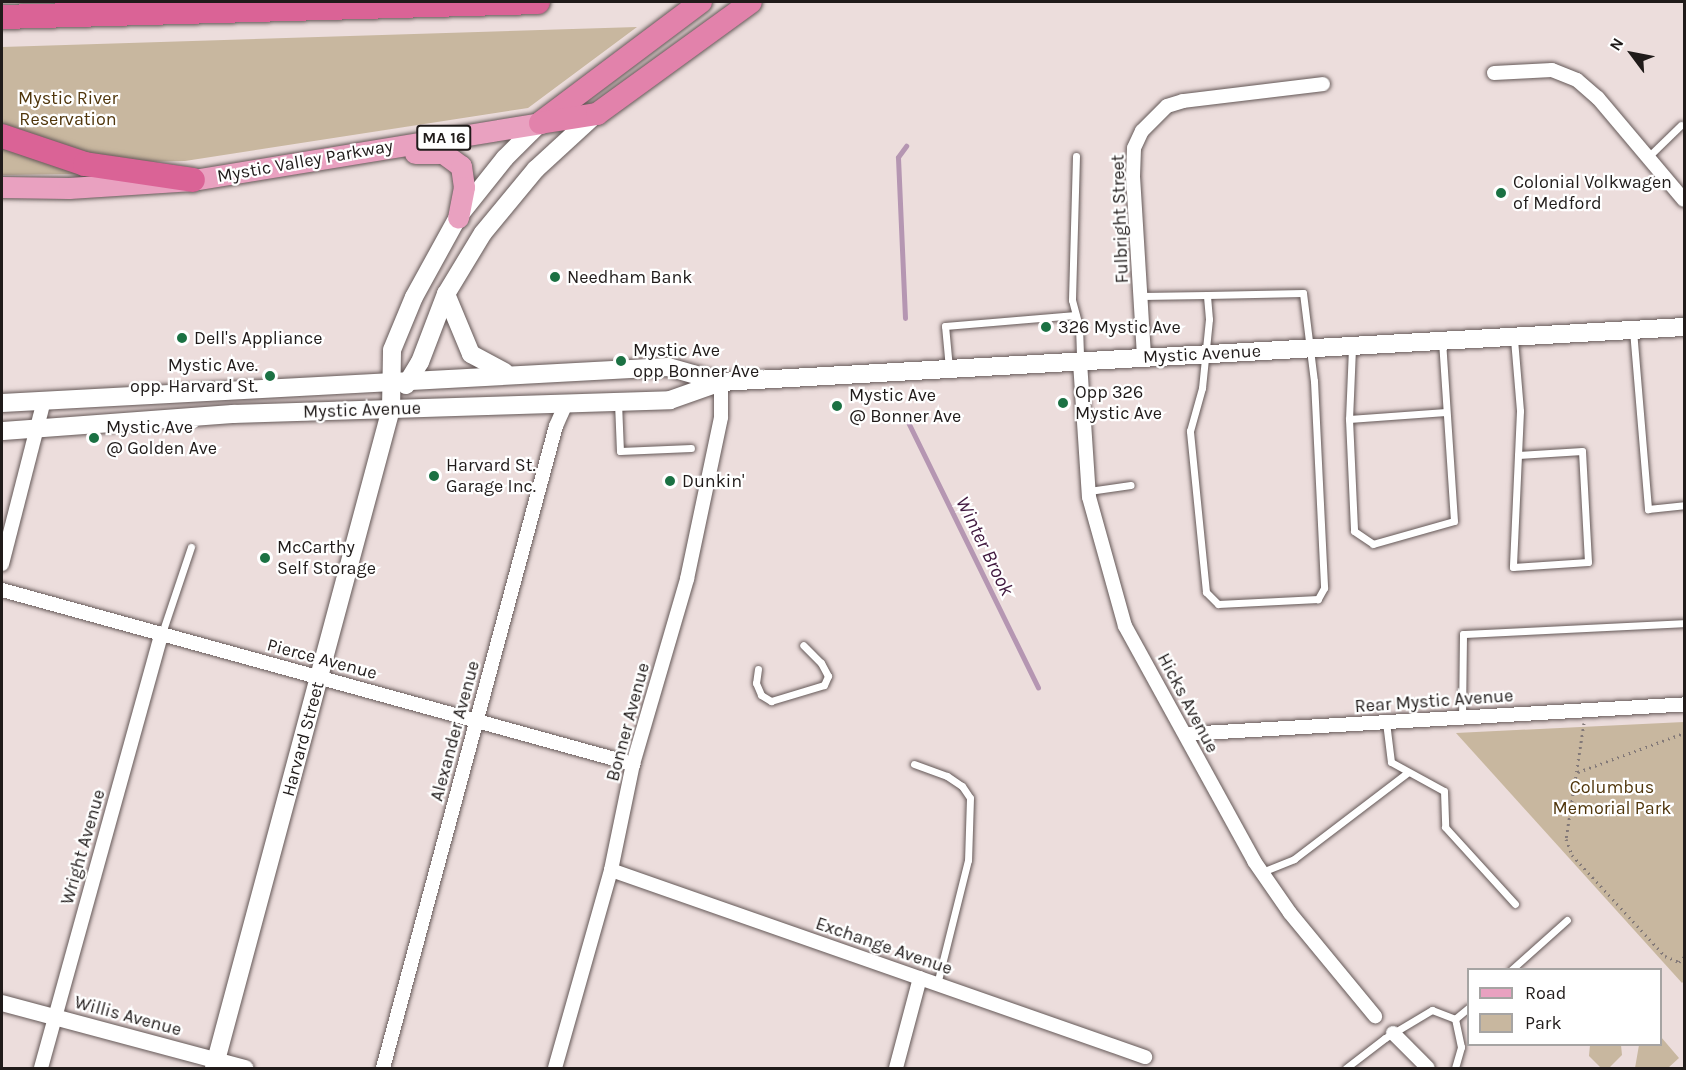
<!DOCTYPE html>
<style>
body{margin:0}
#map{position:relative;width:1686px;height:1070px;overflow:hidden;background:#ecdddc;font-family:Karla,sans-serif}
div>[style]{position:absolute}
.green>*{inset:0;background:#c8b79f}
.stream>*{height:5px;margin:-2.5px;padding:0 2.5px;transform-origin:2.5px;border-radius:2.5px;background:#b596b2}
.path>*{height:3px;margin-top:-1.5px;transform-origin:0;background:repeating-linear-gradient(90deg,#837978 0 1.5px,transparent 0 6px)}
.roads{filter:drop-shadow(0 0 2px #645857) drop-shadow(0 0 2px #645857)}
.service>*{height:7px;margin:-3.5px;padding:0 3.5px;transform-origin:3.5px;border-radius:3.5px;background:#fff}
.minor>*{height:14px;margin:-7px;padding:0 7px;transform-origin:7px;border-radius:7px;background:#fff}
.tertiary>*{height:16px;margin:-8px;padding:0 8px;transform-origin:8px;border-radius:8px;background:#fff}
.secondary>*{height:18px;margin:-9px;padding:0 9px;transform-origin:9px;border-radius:9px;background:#fff}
.primary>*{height:21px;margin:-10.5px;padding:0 10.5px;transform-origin:10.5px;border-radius:10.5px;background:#e9a1c0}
.trunk>*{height:22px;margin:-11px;padding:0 11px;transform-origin:11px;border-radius:11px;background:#e282ab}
.motorway>*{height:24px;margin:-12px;padding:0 12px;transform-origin:12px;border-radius:12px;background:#da6396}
.dots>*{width:16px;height:16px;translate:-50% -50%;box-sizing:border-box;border:3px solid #fff;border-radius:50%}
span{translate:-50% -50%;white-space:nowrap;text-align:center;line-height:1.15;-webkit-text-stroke:4.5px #fff;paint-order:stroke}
.shield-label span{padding:2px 4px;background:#fff;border:2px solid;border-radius:4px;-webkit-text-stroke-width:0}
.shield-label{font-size:16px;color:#201b1a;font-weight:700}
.park-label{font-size:18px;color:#50360c}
.street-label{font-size:18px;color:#201b1a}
.poi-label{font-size:18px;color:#201b1a}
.left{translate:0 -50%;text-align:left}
.right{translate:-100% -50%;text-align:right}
.water-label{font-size:20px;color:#41193f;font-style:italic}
.frame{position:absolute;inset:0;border:3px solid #201b1a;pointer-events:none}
.legend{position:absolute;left:1467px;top:968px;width:195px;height:78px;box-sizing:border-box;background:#fff;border:2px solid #a6a4a3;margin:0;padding:8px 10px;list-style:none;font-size:18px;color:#201b1a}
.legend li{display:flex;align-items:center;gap:12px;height:30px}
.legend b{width:30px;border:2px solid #a6a4a3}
.north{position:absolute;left:1602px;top:24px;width:60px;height:60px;-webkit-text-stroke:4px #fff;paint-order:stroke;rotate:302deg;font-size:16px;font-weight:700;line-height:24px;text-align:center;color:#201b1a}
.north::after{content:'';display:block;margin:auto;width:21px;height:27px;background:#201b1a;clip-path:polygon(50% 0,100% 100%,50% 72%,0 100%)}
</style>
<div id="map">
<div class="green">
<div style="clip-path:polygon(637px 27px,528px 108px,185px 161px,132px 162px,75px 174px,2px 175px,2px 47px)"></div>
<div style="clip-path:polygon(1684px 722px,1684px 981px,1682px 983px,1456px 733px)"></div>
<div style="clip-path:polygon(1661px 1037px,1679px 1058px,1668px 1068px,1635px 1068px,1639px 1045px,1660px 1044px)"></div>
<div style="clip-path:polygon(1590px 1045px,1621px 1045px,1622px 1055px,1610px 1067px,1601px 1068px,1589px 1056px)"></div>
</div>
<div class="stream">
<div style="left:905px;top:318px;width:161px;rotate:-92.5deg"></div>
<div style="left:898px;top:157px;width:14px;rotate:-54deg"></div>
<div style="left:906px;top:418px;width:300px;rotate:63.9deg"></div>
</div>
<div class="path">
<div style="left:1584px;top:723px;width:117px;rotate:98.8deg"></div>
<div style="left:1566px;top:839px;width:17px;rotate:69deg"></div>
<div style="left:1572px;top:855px;width:137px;rotate:47.4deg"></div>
<div style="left:1665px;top:956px;width:15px;rotate:23deg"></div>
<div style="left:1679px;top:962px;width:7px;rotate:-45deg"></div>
<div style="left:1578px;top:772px;width:113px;rotate:-20.2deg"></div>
</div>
<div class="roads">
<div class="service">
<div style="left:1076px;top:156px;width:144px;rotate:91.6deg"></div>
<div style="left:1072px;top:300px;width:27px;rotate:75deg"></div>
<div style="left:1079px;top:326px;width:33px;rotate:88deg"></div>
<div style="left:1648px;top:157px;width:46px;rotate:-44.1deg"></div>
<div style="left:1141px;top:296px;width:66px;rotate:-0.9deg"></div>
<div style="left:1207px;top:295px;width:96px;rotate:-1.2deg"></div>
<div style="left:1303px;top:293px;width:89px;rotate:82.9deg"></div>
<div style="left:1314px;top:381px;width:207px;rotate:87.2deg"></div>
<div style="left:1324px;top:588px;width:13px;rotate:119deg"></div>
<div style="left:1318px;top:599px;width:100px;rotate:177.1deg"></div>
<div style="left:1218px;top:604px;width:17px;rotate:-135deg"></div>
<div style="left:1206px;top:592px;width:162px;rotate:-95.7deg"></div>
<div style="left:1190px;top:431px;width:45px;rotate:-74.4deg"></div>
<div style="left:1202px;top:388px;width:69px;rotate:-84.2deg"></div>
<div style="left:1209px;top:319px;width:24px;rotate:-95deg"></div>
<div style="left:1633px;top:330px;width:180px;rotate:85.2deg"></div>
<div style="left:1648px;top:509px;width:36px;rotate:-6deg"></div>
<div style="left:1514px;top:339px;width:72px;rotate:85.2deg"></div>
<div style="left:1520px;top:411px;width:156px;rotate:92.6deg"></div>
<div style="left:1513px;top:567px;width:75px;rotate:-3.8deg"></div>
<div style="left:1588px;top:562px;width:111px;rotate:-93.1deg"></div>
<div style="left:1582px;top:451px;width:64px;rotate:176.4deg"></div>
<div style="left:1352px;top:348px;width:71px;rotate:92.4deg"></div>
<div style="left:1349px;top:419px;width:112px;rotate:87.4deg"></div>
<div style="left:1354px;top:531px;width:23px;rotate:34deg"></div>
<div style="left:1373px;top:544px;width:84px;rotate:-15.9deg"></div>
<div style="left:1454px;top:521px;width:180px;rotate:-93.8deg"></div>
<div style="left:949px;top:368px;width:42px;rotate:-95.4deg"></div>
<div style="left:945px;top:326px;width:131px;rotate:-4.8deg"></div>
<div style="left:618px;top:402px;width:49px;rotate:87.7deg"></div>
<div style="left:620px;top:451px;width:71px;rotate:-2.4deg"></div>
<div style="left:1349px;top:419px;width:97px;rotate:-4.1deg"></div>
<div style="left:1089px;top:491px;width:42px;rotate:-8.1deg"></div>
<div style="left:161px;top:636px;width:94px;rotate:-71.4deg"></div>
<div style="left:758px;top:669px;width:14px;rotate:98deg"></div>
<div style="left:756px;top:683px;width:13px;rotate:67deg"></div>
<div style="left:761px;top:695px;width:12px;rotate:31deg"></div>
<div style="left:771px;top:701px;width:55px;rotate:-16.8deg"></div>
<div style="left:824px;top:685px;width:10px;rotate:-66deg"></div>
<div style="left:828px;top:676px;width:15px;rotate:-118deg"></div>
<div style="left:821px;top:663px;width:25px;rotate:-135deg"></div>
<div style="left:1462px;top:717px;width:83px;rotate:-89.3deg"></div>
<div style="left:1463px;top:634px;width:221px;rotate:-2.8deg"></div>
<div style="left:1386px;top:722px;width:40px;rotate:82.9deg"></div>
<div style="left:1391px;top:762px;width:60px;rotate:28.7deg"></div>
<div style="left:1444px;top:791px;width:36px;rotate:88deg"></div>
<div style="left:1445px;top:827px;width:104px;rotate:47.7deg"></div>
<div style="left:914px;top:764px;width:35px;rotate:20deg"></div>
<div style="left:947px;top:776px;width:18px;rotate:34deg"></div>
<div style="left:962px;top:786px;width:14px;rotate:56deg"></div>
<div style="left:970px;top:798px;width:62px;rotate:91.8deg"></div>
<div style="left:968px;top:860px;width:128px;rotate:104deg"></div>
<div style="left:1262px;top:872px;width:35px;rotate:-22deg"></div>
<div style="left:1294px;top:859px;width:143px;rotate:-37.3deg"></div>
<div style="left:1511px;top:970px;width:75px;rotate:-41.8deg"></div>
<div style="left:1455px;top:1019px;width:17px;rotate:-40deg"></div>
<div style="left:1346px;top:1068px;width:49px;rotate:-37.6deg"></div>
<div style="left:1385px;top:1038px;width:55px;rotate:-30.8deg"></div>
<div style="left:1432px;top:1010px;width:25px;rotate:21deg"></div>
<div style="left:1455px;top:1068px;width:22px;rotate:-74deg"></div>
<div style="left:1461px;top:1047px;width:29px;rotate:-102deg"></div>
</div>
<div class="minor">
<div style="left:1494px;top:73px;width:58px;rotate:-3deg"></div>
<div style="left:1552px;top:70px;width:27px;rotate:22deg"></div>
<div style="left:1577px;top:80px;width:28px;rotate:41deg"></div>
<div style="left:1598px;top:98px;width:133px;rotate:49.9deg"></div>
<div style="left:1144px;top:356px;width:179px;rotate:-93.5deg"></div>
<div style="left:1133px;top:177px;width:29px;rotate:-88deg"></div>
<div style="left:1134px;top:148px;width:19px;rotate:-65deg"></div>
<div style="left:1142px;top:131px;width:35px;rotate:-45deg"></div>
<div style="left:1167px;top:106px;width:17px;rotate:-17deg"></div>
<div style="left:1183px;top:101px;width:141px;rotate:-6.9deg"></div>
<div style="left:1080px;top:362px;width:135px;rotate:86.2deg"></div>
<div style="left:1089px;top:497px;width:134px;rotate:74.4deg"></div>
<div style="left:1125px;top:626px;width:268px;rotate:61.2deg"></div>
<div style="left:1254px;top:861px;width:63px;rotate:55.3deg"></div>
<div style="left:1290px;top:913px;width:134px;rotate:50.5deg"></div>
<div style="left:2px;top:564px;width:169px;rotate:-75.6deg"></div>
<div style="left:2px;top:590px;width:655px;rotate:15.42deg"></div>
<div style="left:1186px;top:734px;width:499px;rotate:-3.4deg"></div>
<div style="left:611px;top:870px;width:566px;rotate:19.3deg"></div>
<div style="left:1393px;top:1033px;width:49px;rotate:45deg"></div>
<div style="left:41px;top:1068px;width:448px;rotate:-74.5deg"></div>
<div style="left:383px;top:1068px;width:665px;rotate:-74.92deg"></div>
<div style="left:556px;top:426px;width:24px;rotate:-66deg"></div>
<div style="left:555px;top:1068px;width:206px;rotate:-74.2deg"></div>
<div style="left:611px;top:870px;width:108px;rotate:-78.3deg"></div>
<div style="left:633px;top:764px;width:193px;rotate:-73.7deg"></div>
<div style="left:687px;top:579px;width:166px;rotate:-78.1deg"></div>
<div style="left:721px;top:417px;width:35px;rotate:-90deg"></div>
<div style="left:896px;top:1068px;width:93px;rotate:-75.1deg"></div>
</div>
<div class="tertiary">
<div style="left:2px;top:1003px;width:252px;rotate:15deg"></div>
</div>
<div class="secondary">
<div style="left:446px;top:294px;width:65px;rotate:67.4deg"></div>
<div style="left:471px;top:354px;width:38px;rotate:28deg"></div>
<div style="left:406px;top:385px;width:27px;rotate:-59deg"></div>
<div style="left:420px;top:362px;width:73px;rotate:-69.1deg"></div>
<div style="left:446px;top:294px;width:71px;rotate:-58.8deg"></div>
<div style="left:483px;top:233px;width:83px;rotate:-50.4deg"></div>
<div style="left:536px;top:169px;width:81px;rotate:-42.5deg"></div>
<div style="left:2px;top:403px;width:667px;rotate:-3.09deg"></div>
<div style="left:668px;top:367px;width:55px;rotate:15.8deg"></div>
<div style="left:2px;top:431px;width:232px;rotate:-4.2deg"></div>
<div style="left:233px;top:414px;width:437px;rotate:-1.8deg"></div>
<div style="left:670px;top:400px;width:54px;rotate:-19.4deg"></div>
<div style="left:721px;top:382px;width:965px;rotate:-3.27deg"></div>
<div style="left:214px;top:1068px;width:682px;rotate:-74.97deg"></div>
<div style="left:391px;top:409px;width:59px;rotate:-89deg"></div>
<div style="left:392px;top:350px;width:57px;rotate:-67.5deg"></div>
<div style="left:414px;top:297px;width:91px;rotate:-61.2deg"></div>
<div style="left:458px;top:217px;width:75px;rotate:-51.5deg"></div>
<div style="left:505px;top:158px;width:49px;rotate:-45deg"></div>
</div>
<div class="primary">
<div style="left:415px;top:153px;width:28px"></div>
<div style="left:443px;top:153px;width:22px;rotate:36deg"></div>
<div style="left:461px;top:166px;width:21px;rotate:82deg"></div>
<div style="left:464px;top:187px;width:31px;rotate:101deg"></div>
<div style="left:2px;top:187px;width:67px;rotate:0.9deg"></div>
<div style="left:69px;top:188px;width:124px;rotate:-3.7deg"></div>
<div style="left:193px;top:180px;width:352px;rotate:-9.3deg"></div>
</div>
<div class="trunk">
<div style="left:541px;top:122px;width:200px;rotate:-36.9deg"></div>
<div style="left:540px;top:123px;width:58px;rotate:-9deg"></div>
<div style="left:597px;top:114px;width:190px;rotate:-36deg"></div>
</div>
<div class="motorway">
<div style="left:2px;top:17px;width:536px;rotate:-1.6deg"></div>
<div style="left:2px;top:136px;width:88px;rotate:18.6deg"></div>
<div style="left:85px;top:164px;width:109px;rotate:8.4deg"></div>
</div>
</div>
<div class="dots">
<div style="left:1501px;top:193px;background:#1b7143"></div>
<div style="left:555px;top:277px;background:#1b7143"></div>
<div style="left:1046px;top:327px;background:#1b7143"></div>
<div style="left:182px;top:338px;background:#1b7143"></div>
<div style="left:621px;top:361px;background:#1b7143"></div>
<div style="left:270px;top:376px;background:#1b7143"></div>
<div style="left:1063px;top:403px;background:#1b7143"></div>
<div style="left:837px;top:406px;background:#1b7143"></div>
<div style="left:94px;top:438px;background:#1b7143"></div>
<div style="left:434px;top:476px;background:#1b7143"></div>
<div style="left:670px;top:481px;background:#1b7143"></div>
<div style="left:265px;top:558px;background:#1b7143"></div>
</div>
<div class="shield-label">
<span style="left:444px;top:138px">MA 16</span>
</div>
<div class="park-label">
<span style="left:68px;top:109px">Mystic River<br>Reservation</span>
<span style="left:1612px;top:798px">Columbus<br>Memorial Park</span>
</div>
<div class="street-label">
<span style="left:305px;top:161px;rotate:-10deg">Mystic Valley Parkway</span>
<span style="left:1120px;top:219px;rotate:-92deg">Fulbright Street</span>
<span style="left:1202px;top:354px;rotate:-3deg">Mystic Avenue</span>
<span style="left:362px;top:410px;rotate:-2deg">Mystic Avenue</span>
<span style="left:322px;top:659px;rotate:15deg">Pierce Avenue</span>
<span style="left:1434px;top:701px;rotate:-4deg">Rear Mystic Avenue</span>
<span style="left:1188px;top:703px;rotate:62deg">Hicks Avenue</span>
<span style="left:628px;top:722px;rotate:-75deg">Bonner Avenue</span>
<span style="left:455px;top:731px;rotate:-75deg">Alexander Avenue</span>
<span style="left:303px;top:739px;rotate:-75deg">Harvard Street</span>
<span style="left:83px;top:847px;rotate:-74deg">Wright Avenue</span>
<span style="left:884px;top:946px;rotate:19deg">Exchange Avenue</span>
<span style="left:128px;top:1016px;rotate:15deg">Willis Avenue</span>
</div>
<div class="poi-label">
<span class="left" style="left:1513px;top:193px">Colonial Volkwagen<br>of Medford</span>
<span class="left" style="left:567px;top:277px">Needham Bank</span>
<span class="left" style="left:1058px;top:327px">326 Mystic Ave</span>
<span class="left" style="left:194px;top:338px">Dell's Appliance</span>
<span class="left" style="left:633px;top:361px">Mystic Ave<br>opp Bonner Ave</span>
<span class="right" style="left:258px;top:376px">Mystic Ave.<br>opp. Harvard St.</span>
<span class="left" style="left:1075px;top:403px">Opp 326<br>Mystic Ave</span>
<span class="left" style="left:849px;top:406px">Mystic Ave<br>@ Bonner Ave</span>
<span class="left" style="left:106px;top:438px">Mystic Ave<br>@ Golden Ave</span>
<span class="left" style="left:446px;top:476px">Harvard St.<br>Garage Inc.</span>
<span class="left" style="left:682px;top:481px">Dunkin'</span>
<span class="left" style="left:277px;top:558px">McCarthy<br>Self Storage</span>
</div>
<div class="water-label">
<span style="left:985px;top:546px;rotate:64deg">Winter Brook</span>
</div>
<div class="frame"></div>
<ul class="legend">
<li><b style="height:8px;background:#e9a1c0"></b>Road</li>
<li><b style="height:16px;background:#c8b79f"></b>Park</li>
</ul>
<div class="north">N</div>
</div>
